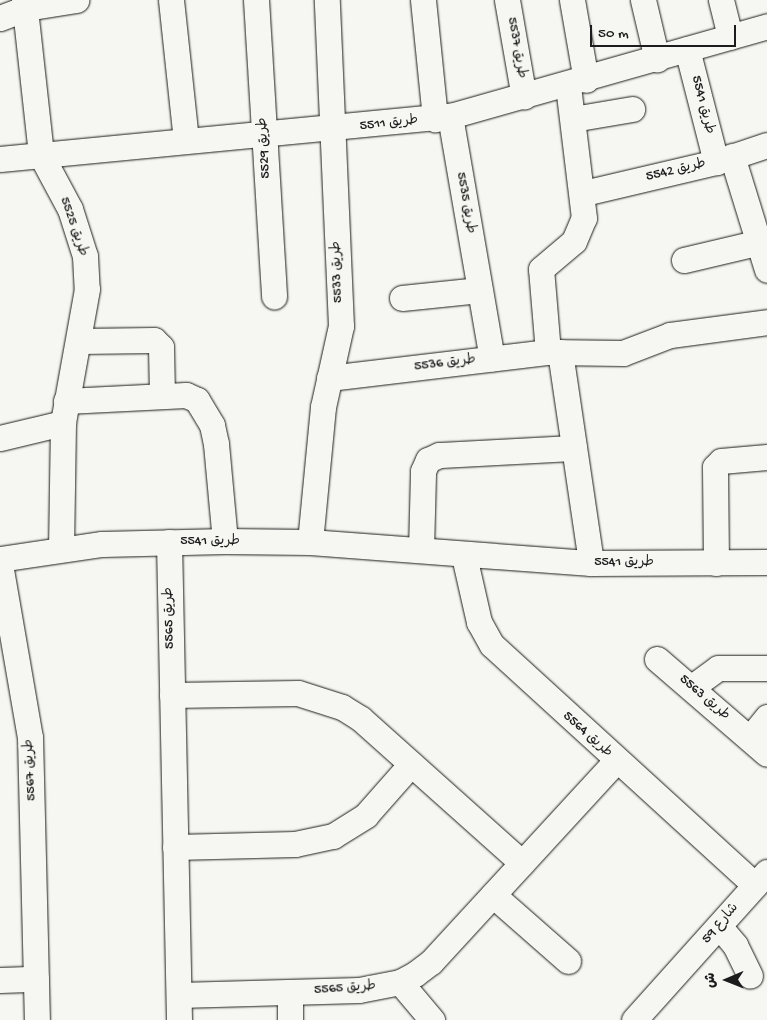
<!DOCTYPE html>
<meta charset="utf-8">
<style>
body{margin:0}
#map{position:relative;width:767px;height:1020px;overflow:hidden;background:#f6f6f2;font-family:"Gochi Hand","Playpen Sans Arabic",sans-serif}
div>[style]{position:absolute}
.roads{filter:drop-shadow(0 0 1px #1c1c1c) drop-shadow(0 0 1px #1c1c1c)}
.minor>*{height:25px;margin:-12.5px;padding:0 12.5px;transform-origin:12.5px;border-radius:12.5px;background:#f6f6f2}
span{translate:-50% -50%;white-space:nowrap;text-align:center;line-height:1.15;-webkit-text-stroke:4.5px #f6f6f2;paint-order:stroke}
.street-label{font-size:14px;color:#1c1c1c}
.north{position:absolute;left:702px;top:955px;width:50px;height:50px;-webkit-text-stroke:4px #f6f6f2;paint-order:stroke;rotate:269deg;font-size:14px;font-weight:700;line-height:20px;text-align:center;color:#1c1c1c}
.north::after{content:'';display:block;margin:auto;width:18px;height:22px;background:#1c1c1c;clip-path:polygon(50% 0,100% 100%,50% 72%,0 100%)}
.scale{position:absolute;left:590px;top:25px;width:146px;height:22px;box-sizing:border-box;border:2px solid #1c1c1c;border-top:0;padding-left:6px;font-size:15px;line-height:18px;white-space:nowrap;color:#1c1c1c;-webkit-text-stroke:4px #f6f6f2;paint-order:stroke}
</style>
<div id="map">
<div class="roads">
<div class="minor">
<div style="left:24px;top:0;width:156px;rotate:83.7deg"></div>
<div style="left:41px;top:155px;width:61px;rotate:61.8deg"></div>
<div style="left:70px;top:209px;width:49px;rotate:72.3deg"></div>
<div style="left:85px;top:256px;width:33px;rotate:87deg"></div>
<div style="left:87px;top:289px;width:136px;rotate:100.2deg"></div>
<div style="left:63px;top:423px;width:125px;rotate:90.9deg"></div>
<div style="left:171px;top:0;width:141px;rotate:83.9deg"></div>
<div style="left:256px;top:0;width:297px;rotate:86.5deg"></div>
<div style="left:423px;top:0;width:120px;rotate:84.2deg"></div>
<div style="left:507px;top:0;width:98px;rotate:80.1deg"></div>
<div style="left:572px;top:0;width:81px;rotate:80.1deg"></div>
<div style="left:643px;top:0;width:61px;rotate:76.7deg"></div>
<div style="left:721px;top:0;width:38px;rotate:76deg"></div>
<div style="left:0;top:18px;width:28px;rotate:-21deg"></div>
<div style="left:26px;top:8px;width:51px;rotate:-9.1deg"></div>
<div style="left:687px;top:49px;width:117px;rotate:75.6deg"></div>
<div style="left:450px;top:116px;width:246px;rotate:80.2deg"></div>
<div style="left:573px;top:119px;width:60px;rotate:-9.6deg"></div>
<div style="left:732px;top:156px;width:119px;rotate:72.9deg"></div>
<div style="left:0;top:159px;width:452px;rotate:-5.5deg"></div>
<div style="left:450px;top:116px;width:330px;rotate:-15.8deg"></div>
<div style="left:584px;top:193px;width:136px;rotate:-13.2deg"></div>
<div style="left:716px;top:162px;width:54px;rotate:-18.4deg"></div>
<div style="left:684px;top:260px;width:74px;rotate:-13.3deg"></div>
<div style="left:402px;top:298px;width:78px;rotate:-5.9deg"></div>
<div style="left:80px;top:341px;width:74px;rotate:-0.8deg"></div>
<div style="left:154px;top:340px;width:10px;rotate:45deg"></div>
<div style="left:161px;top:347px;width:49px;rotate:88.8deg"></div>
<div style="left:548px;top:352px;width:83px;rotate:-94.8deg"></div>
<div style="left:541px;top:269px;width:43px;rotate:-40.3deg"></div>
<div style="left:574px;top:241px;width:25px;rotate:-67deg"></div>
<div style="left:584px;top:218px;width:134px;rotate:-96.9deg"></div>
<div style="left:560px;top:352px;width:213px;rotate:81.6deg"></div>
<div style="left:329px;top:378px;width:221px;rotate:-6.8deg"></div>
<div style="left:548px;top:352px;width:75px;rotate:0.8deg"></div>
<div style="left:623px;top:353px;width:50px;rotate:-21deg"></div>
<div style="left:670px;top:335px;width:98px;rotate:-7.6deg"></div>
<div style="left:66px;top:401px;width:120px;rotate:-2.9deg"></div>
<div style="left:186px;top:395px;width:12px;rotate:24deg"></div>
<div style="left:197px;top:400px;width:29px;rotate:59deg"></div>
<div style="left:212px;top:425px;width:19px;rotate:78deg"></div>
<div style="left:216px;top:444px;width:97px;rotate:84.7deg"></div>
<div style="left:0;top:438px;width:65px;rotate:-13.4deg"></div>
<div style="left:169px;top:542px;width:478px;rotate:88.8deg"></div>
<div style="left:310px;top:542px;width:136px;rotate:-84.5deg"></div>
<div style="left:323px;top:407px;width:83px;rotate:-77.5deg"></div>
<div style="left:341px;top:326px;width:326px;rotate:-92.5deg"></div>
<div style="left:421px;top:550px;width:79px;rotate:-88.5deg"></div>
<div style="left:423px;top:471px;width:12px;rotate:-66deg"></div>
<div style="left:428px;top:460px;width:12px;rotate:-24deg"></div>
<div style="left:439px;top:455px;width:135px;rotate:-3deg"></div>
<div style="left:464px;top:556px;width:68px;rotate:77.2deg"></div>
<div style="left:479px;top:622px;width:26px;rotate:61deg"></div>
<div style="left:492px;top:645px;width:356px;rotate:42.4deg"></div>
<div style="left:0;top:559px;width:103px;rotate:-8.4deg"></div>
<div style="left:102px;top:544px;width:123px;rotate:-1.4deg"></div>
<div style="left:225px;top:541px;width:85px;rotate:0.7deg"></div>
<div style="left:310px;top:542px;width:282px;rotate:4.3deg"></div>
<div style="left:591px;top:563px;width:176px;rotate:-0.3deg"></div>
<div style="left:716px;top:563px;width:96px;rotate:-90.6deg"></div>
<div style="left:715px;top:467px;width:8px;rotate:-45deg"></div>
<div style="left:721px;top:461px;width:46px;rotate:-5deg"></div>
<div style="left:0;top:564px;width:176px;rotate:80.2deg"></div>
<div style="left:30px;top:737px;width:283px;rotate:88.6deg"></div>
<div style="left:657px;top:659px;width:145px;rotate:40.8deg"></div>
<div style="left:692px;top:687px;width:32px;rotate:-36deg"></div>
<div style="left:718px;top:668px;width:49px"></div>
<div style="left:172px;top:695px;width:126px;rotate:-0.9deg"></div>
<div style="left:298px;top:693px;width:46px;rotate:17.7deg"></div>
<div style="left:342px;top:707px;width:22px;rotate:32deg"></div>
<div style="left:361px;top:719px;width:216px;rotate:41.8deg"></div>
<div style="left:750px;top:738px;width:27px;rotate:-51deg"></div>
<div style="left:175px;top:847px;width:120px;rotate:-1.4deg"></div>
<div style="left:295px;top:844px;width:39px;rotate:-12deg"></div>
<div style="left:333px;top:836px;width:39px;rotate:-32deg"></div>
<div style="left:366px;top:815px;width:68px;rotate:-48.6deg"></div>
<div style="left:493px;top:895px;width:100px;rotate:41.3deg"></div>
<div style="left:719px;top:926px;width:25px;rotate:50deg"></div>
<div style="left:735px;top:945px;width:34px;rotate:64deg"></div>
<div style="left:0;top:980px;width:36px;rotate:-2deg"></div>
<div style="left:400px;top:982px;width:50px;rotate:49.9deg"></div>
<div style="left:179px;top:995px;width:180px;rotate:-1.6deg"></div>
<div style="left:359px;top:990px;width:42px;rotate:-11deg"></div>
<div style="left:400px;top:982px;width:17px;rotate:-28deg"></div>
<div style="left:415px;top:974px;width:20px;rotate:-37deg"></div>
<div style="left:431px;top:962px;width:273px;rotate:-47.4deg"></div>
<div style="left:290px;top:1020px;width:28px;rotate:-90deg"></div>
<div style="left:634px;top:1020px;width:199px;rotate:-48.1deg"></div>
</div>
</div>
<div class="street-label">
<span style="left:516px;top:48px;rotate:80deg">طريق 5537</span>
<span style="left:702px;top:105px;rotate:76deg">طريق 5541</span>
<span style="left:389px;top:124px;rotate:-6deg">طريق 5511</span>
<span style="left:265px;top:148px;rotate:-93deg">طريق 5529</span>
<span style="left:676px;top:171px;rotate:-13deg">طريق 5542</span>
<span style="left:465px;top:203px;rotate:80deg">طريق 5535</span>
<span style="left:73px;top:227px;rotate:71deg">طريق 5525</span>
<span style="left:338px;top:272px;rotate:-92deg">طريق 5533</span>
<span style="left:445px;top:364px;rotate:-7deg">طريق 5536</span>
<span style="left:210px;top:542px">طريق 5541</span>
<span style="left:624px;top:563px">طريق 5541</span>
<span style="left:170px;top:618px;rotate:-91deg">طريق 5565</span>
<span style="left:704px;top:698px;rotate:41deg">طريق 5563</span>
<span style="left:587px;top:735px;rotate:42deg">طريق 5564</span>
<span style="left:31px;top:770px;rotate:-93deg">طريق 5567</span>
<span style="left:721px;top:924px;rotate:-49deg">شارع 59</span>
<span style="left:345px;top:989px;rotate:-4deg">طريق 5565</span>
</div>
<div class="north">ش</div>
<div class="scale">50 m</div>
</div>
